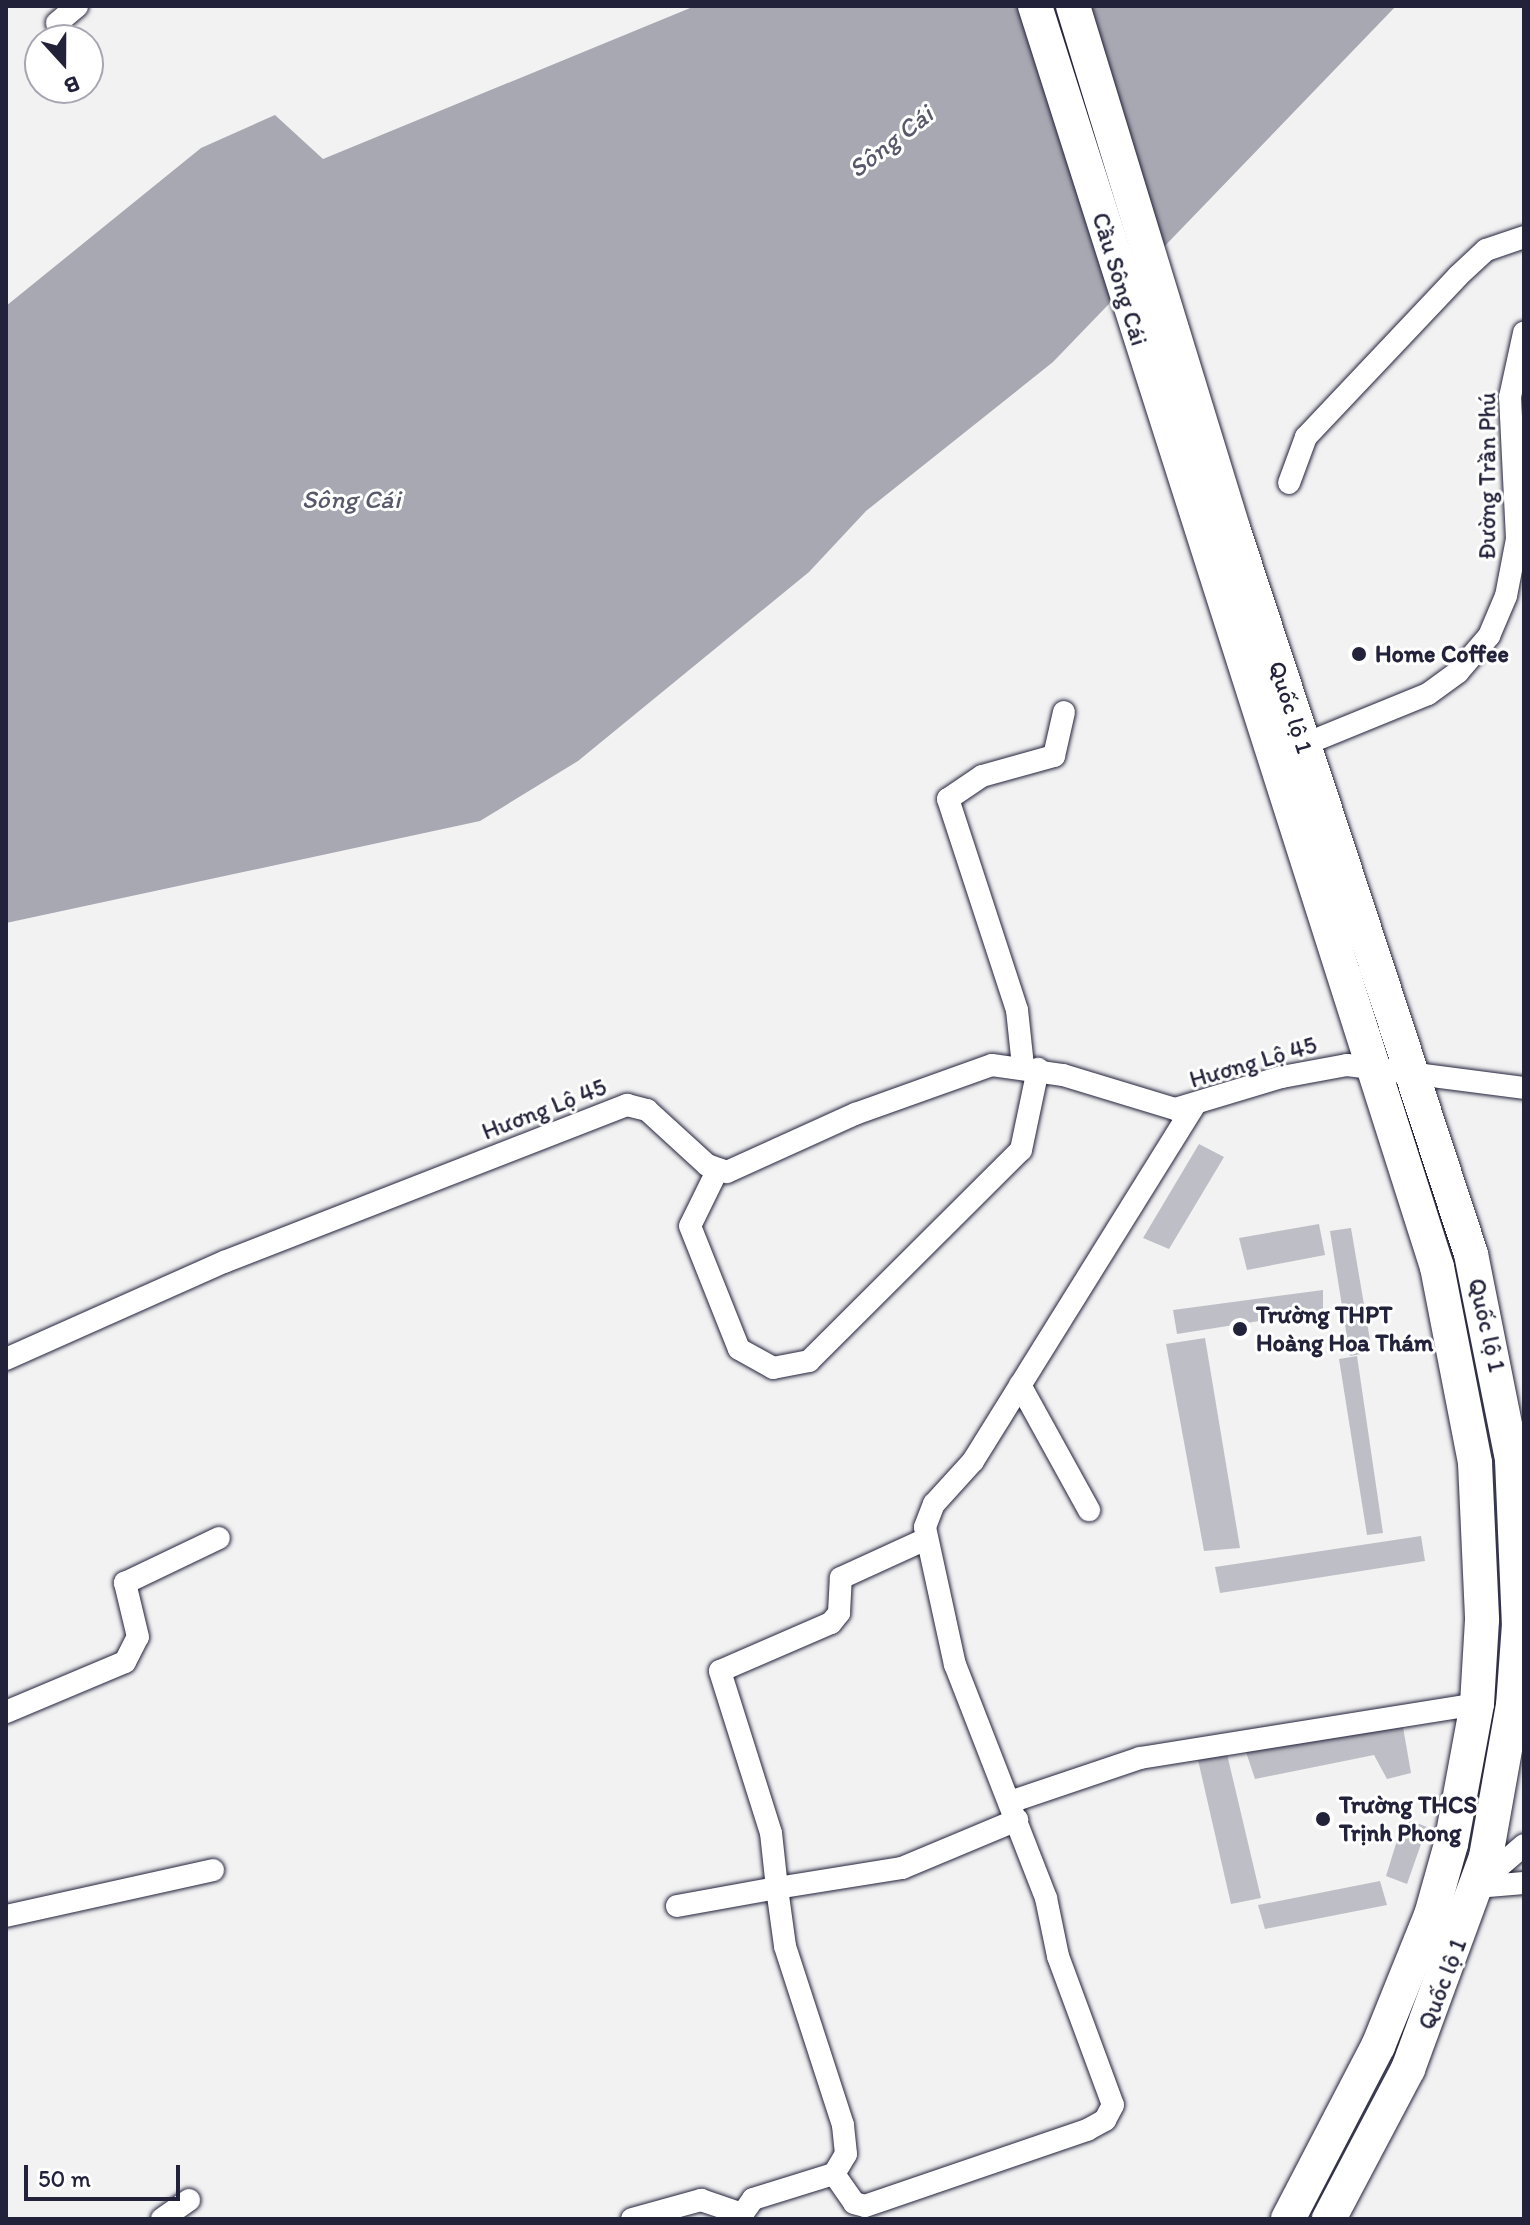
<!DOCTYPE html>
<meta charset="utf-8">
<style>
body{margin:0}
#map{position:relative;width:1530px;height:2225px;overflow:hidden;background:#f2f2f3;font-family:Itim,sans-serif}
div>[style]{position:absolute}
.water>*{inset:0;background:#a8a8b2}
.building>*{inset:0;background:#bebec6}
.roads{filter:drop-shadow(0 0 2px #22223b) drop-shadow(0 0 2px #22223b)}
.minor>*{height:22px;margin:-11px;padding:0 11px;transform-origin:11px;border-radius:11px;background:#fff}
.highway>*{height:34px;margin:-17px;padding:0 17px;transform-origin:17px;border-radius:17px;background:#fff}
.dots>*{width:22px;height:22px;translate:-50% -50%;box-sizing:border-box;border:4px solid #fff;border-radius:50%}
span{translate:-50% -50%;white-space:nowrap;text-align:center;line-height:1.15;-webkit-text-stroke:6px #fff;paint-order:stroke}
.street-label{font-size:24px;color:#22223b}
.poi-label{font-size:24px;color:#22223b;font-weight:700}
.left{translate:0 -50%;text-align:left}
.water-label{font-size:26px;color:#58586b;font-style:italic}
.frame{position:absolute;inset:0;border:8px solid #22223b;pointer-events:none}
.north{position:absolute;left:24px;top:24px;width:80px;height:80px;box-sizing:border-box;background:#fff;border:2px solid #a7a7b1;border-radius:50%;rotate:159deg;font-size:22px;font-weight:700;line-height:32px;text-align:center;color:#22223b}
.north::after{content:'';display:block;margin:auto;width:28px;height:36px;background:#22223b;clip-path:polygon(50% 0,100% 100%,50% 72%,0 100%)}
.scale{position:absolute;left:24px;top:2165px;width:156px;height:36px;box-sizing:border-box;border:4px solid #22223b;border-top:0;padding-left:10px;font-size:24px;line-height:28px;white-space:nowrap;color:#22223b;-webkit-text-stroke:6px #fff;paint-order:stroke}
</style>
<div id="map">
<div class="water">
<div style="clip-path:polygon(695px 6px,1396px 6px,1053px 362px,866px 511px,809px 572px,578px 761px,480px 821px,6px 923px,6px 306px,201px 148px,275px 115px,323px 159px)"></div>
</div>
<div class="building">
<div style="clip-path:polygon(1199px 1144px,1224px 1157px,1169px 1249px,1143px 1238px)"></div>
<div style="clip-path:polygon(1319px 1224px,1325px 1255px,1247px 1270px,1239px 1238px)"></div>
<div style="clip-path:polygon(1351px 1228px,1372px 1352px,1350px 1356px,1330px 1231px)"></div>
<div style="clip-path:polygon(1323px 1290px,1323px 1311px,1177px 1334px,1173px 1310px)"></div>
<div style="clip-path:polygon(1205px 1338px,1240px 1548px,1204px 1551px,1166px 1344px)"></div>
<div style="clip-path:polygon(1357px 1356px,1383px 1533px,1367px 1535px,1339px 1359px)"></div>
<div style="clip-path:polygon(1421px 1536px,1425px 1561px,1220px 1593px,1215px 1567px)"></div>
<div style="clip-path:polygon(1403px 1727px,1411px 1773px,1387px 1779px,1374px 1755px,1255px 1779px,1246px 1752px)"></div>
<div style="clip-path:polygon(1227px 1754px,1261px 1898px,1231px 1904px,1198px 1760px)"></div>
<div style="clip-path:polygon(1404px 1818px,1427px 1827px,1407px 1884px,1386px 1876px)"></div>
<div style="clip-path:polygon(1380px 1881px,1387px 1905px,1265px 1929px,1258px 1905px)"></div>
</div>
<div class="roads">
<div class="minor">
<div style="left:57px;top:23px;width:26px;rotate:-40deg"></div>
<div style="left:1289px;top:483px;width:49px;rotate:-69.7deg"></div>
<div style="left:1306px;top:437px;width:221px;rotate:-46.6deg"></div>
<div style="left:1458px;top:276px;width:38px;rotate:-43deg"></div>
<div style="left:1486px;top:250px;width:40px;rotate:-18.9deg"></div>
<div style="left:1303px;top:745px;width:135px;rotate:-22.2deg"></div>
<div style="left:1428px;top:694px;width:37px;rotate:-36deg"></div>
<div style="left:1458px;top:672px;width:48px;rotate:-49.3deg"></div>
<div style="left:1489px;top:636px;width:43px;rotate:-67deg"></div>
<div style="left:1506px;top:596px;width:58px;rotate:-79.1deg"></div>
<div style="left:1517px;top:539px;width:142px;rotate:-92.8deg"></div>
<div style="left:1510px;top:397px;width:66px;rotate:-77.7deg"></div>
<div style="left:1023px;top:1066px;width:56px;rotate:-96.1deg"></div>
<div style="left:1017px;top:1010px;width:222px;rotate:-108.1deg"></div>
<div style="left:948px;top:799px;width:41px;rotate:-34.1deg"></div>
<div style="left:982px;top:776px;width:75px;rotate:-15.5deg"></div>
<div style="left:1054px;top:756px;width:45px;rotate:-77.2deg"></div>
<div style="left:717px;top:1171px;width:61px;rotate:116.1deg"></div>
<div style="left:690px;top:1226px;width:132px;rotate:68.3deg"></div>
<div style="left:739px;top:1349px;width:39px;rotate:29deg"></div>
<div style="left:773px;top:1368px;width:37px;rotate:-11deg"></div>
<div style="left:809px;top:1361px;width:299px;rotate:-44.9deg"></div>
<div style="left:1021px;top:1150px;width:83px;rotate:-78.1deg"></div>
<div style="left:6px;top:1359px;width:239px;rotate:-24deg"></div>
<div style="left:224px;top:1262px;width:433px;rotate:-21.3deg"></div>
<div style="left:627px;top:1105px;width:21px;rotate:14deg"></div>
<div style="left:647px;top:1110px;width:81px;rotate:42.5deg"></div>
<div style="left:707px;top:1165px;width:21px;rotate:19deg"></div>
<div style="left:727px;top:1172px;width:141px;rotate:-24.4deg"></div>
<div style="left:855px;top:1114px;width:145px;rotate:-19.7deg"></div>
<div style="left:992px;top:1065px;width:72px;rotate:8deg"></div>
<div style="left:1063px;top:1075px;width:117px;rotate:16.9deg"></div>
<div style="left:1175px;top:1109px;width:112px;rotate:-16.7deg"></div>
<div style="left:1282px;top:1077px;width:66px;rotate:-10.5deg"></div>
<div style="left:1347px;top:1065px;width:178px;rotate:7.4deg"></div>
<div style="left:1020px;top:1385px;width:143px;rotate:61.1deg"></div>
<div style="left:6px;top:1712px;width:129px;rotate:-22.8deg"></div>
<div style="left:125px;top:1662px;width:28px;rotate:-63deg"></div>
<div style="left:138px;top:1637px;width:56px;rotate:-103.5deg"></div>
<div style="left:125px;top:1583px;width:104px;rotate:-25.6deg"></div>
<div style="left:1010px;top:1802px;width:137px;rotate:-18.7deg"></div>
<div style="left:1140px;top:1758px;width:341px;rotate:-9.1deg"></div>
<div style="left:1480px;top:1883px;width:58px;rotate:-40.8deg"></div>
<div style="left:1476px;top:1887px;width:48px;rotate:-4.8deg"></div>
<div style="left:677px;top:1906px;width:102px;rotate:-10.2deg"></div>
<div style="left:777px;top:1888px;width:55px;rotate:-96.2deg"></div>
<div style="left:771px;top:1833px;width:170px;rotate:-107.5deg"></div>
<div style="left:720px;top:1671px;width:121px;rotate:-23.4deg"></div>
<div style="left:831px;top:1623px;width:13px;rotate:-51deg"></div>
<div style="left:839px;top:1613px;width:35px;rotate:-87deg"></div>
<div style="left:841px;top:1578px;width:91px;rotate:-24.6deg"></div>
<div style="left:6px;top:1916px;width:212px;rotate:-12.5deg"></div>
<div style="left:834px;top:2174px;width:35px;rotate:55deg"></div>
<div style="left:854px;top:2203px;width:11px;rotate:15deg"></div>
<div style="left:865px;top:2206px;width:235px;rotate:-18.9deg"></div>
<div style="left:1087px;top:2130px;width:21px;rotate:-29deg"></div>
<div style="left:1105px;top:2120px;width:17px;rotate:-62deg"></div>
<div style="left:1113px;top:2105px;width:159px;rotate:-110.3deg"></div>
<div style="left:1058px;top:1956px;width:59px;rotate:-101.7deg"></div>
<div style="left:1046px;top:1898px;width:250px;rotate:-111.3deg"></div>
<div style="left:955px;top:1665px;width:141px;rotate:-102.3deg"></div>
<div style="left:925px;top:1527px;width:25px;rotate:-69deg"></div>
<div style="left:934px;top:1504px;width:58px;rotate:-47.8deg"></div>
<div style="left:973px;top:1461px;width:417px;rotate:-58.1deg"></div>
<div style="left:162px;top:2219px;width:33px;rotate:-35deg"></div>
<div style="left:632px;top:2219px;width:72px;rotate:-15.4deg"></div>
<div style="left:701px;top:2200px;width:40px;rotate:18.9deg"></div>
<div style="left:739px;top:2219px;width:24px;rotate:-55deg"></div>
<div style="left:753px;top:2199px;width:85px;rotate:-17.2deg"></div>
<div style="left:834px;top:2174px;width:23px;rotate:-59deg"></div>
<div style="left:846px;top:2154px;width:29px;rotate:-96deg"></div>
<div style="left:843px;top:2125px;width:188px;rotate:-108deg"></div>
<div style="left:785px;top:1946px;width:59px;rotate:-97.9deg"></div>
<div style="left:777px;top:1888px;width:127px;rotate:-9.1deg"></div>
<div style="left:902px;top:1868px;width:125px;rotate:-22.7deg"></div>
</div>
<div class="highway">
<div style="left:1035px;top:6px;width:1324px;rotate:72.32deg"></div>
<div style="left:1437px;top:1267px;width:200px;rotate:79deg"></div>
<div style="left:1475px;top:1463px;width:157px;rotate:87.4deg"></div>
<div style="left:1482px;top:1620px;width:84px;rotate:93.4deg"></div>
<div style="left:1477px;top:1704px;width:142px;rotate:100.5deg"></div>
<div style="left:1451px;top:1844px;width:74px;rotate:105.7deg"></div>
<div style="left:1431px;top:1915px;width:141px;rotate:112deg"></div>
<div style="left:1378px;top:2046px;width:195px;rotate:117.5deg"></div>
<div style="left:1073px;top:6px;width:546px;rotate:72.96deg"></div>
<div style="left:1233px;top:528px;width:764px;rotate:71.85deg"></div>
<div style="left:1471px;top:1254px;width:210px;rotate:78.7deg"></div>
<div style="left:1512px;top:1460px;width:164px;rotate:87.6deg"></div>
<div style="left:1519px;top:1624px;width:81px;rotate:94.2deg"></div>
<div style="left:1513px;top:1705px;width:154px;rotate:100.1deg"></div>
<div style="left:1486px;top:1857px;width:226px;rotate:110.2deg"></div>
<div style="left:1408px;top:2069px;width:170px;rotate:117.8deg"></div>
</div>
</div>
<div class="dots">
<div style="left:1359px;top:654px;background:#22223b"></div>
<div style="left:1240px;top:1329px;background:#22223b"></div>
<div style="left:1323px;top:1819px;background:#22223b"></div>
</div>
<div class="street-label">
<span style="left:1120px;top:279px;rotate:73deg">Cầu Sông Cái</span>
<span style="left:1487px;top:476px;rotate:-90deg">Đường Trần Phú</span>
<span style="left:1291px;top:707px;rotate:72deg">Quốc lộ 1</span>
<span style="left:1253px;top:1062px;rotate:-16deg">Hương Lộ 45</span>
<span style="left:544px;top:1109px;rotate:-21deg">Hương Lộ 45</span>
<span style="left:1487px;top:1325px;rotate:77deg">Quốc lộ 1</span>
<span style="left:1442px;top:1984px;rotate:-69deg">Quốc lộ 1</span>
</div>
<div class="poi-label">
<span class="left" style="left:1375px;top:654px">Home Coffee</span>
<span class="left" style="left:1256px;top:1329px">Trường THPT<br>Hoàng Hoa Thám</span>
<span class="left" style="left:1339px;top:1819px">Trường THCS<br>Trịnh Phong</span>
</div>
<div class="water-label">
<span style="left:891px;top:142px;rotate:-38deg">Sông Cái</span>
<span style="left:351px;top:500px">Sông Cái</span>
</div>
<div class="frame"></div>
<div class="north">B</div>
<div class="scale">50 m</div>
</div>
